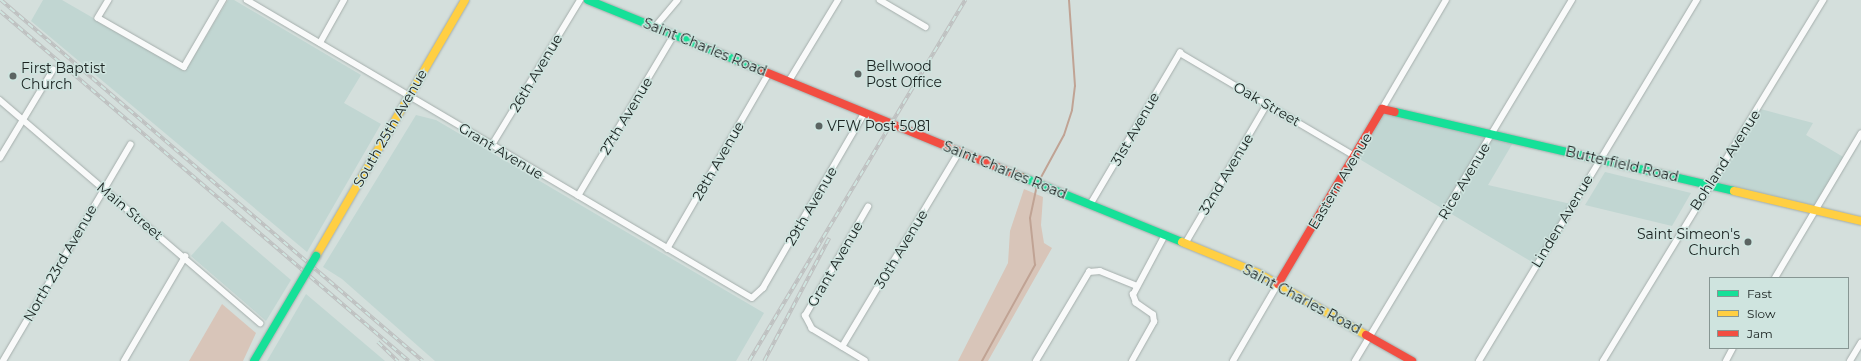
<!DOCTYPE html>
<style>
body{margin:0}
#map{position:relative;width:1861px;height:361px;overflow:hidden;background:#d4dfdc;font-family:Montserrat,sans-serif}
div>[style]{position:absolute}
.built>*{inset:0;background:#c1d6d2}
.green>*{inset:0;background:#d8c5b9}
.stream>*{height:2px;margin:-1px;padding:0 1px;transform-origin:1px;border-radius:1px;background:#c0a394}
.roads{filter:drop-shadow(0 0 1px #a5aeac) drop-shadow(0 0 1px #a5aeac)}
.street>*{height:5.5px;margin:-2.75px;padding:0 2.75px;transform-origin:2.75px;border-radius:2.75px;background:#f9fafa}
.fast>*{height:8px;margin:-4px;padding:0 4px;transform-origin:4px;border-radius:4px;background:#16e098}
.slow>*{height:8px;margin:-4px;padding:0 4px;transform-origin:4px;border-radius:4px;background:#ffcf43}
.jam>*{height:8px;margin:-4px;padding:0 4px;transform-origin:4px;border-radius:4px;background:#f24e42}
.rail>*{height:3.5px;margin-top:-1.75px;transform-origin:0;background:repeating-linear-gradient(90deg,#cfe4df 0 6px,#bec0c0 0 12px);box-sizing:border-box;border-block:1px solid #bec0c0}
.bridges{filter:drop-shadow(0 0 1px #a5aeac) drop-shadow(0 0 1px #a5aeac)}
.fast-bridge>*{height:8px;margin:-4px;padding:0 4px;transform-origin:4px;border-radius:4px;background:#16e098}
.dots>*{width:11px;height:11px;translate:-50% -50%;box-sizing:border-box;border:2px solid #cfe4df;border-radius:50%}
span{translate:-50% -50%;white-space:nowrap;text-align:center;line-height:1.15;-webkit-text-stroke:3px #cfe4df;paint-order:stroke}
.street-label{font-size:14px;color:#1a2220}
.poi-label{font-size:14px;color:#1a2220}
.left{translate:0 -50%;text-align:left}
.right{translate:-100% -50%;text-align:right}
.legend{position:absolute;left:1709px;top:277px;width:140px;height:72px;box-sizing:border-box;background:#cfe4df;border:1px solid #879693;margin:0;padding:5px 7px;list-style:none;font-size:12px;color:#1a2220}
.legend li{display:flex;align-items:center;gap:8px;height:20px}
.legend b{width:20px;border:1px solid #879693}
</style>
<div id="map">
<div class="built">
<div style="clip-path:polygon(43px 0,62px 0,185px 71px,228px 0,234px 0,361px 75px,344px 103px,381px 124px,307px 252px,31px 21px)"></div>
<div style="clip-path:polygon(1757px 108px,1813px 123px,1806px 135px,1845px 158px,1816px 209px,1709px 184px)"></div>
<div style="clip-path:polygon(1383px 110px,1514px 141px,1488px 185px,1571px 204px,1537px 265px,1356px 157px)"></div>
<div style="clip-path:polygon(416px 115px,436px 120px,764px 313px,736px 361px,435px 361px,342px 279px,323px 267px)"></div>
<div style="clip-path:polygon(1605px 172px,1691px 193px,1672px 226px,1585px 205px)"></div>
<div style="clip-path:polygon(222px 221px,291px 280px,266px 321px,191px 256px)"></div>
<div style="clip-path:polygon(306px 294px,385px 361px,267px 361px)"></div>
</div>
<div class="green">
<div style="clip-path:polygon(1024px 189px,1043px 197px,1041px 225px,1044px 243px,1052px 248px,988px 361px,958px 361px,1008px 263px,1010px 231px)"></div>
<div style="clip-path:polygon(222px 304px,256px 333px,243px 361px,189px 361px)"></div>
</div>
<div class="stream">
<div style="left:1039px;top:181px;width:52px;rotate:-61.5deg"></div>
<div style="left:1064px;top:135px;width:26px;rotate:-72deg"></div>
<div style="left:1072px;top:110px;width:24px;rotate:-83deg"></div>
<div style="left:1075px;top:86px;width:86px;rotate:-94deg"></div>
<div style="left:982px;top:361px;width:110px;rotate:-61.1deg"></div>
<div style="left:1035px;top:265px;width:47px;rotate:-96.1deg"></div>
<div style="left:1030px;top:218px;width:34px;rotate:-78deg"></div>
</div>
<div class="roads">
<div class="street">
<div style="left:109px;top:0;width:21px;rotate:121deg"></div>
<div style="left:98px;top:18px;width:99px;rotate:29.7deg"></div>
<div style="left:184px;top:67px;width:78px;rotate:-59.8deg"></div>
<div style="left:247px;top:0;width:586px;rotate:30.54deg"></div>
<div style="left:752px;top:298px;width:15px;rotate:-42deg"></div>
<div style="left:763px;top:288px;width:203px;rotate:-59.9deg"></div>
<div style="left:880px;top:0;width:53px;rotate:30.4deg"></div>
<div style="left:655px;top:27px;width:35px;rotate:-50deg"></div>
<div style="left:320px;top:43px;width:49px;rotate:-60.8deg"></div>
<div style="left:789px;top:81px;width:95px;rotate:-58.8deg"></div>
<div style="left:0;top:100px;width:343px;rotate:40.6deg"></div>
<div style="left:1382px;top:109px;width:126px;rotate:-59.6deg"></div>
<div style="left:492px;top:145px;width:170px;rotate:-58.7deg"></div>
<div style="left:0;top:158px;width:103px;rotate:-58.9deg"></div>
<div style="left:578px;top:196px;width:187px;rotate:-59.2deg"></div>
<div style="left:1090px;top:205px;width:177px;rotate:-59.4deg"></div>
<div style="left:1180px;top:53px;width:203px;rotate:30.5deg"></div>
<div style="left:1185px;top:244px;width:162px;rotate:-59.6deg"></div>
<div style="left:667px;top:249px;width:203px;rotate:-59.9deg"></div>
<div style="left:1775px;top:278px;width:168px;rotate:-59.2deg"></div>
<div style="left:842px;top:347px;width:229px;rotate:-59deg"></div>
<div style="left:3px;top:361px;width:251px;rotate:-59.5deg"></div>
<div style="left:124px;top:361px;width:121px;rotate:-59.6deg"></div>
<div style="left:865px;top:361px;width:62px;rotate:-148.9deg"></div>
<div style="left:812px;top:329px;width:15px;rotate:-118deg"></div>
<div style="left:805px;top:316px;width:126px;rotate:-60deg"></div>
<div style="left:1036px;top:361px;width:104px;rotate:-59.2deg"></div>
<div style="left:1089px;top:272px;width:11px;rotate:-5deg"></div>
<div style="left:1100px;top:271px;width:40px;rotate:22deg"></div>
<div style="left:1132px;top:361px;width:45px;rotate:-60.6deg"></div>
<div style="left:1154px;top:322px;width:7px;rotate:-98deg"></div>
<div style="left:1153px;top:315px;width:21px;rotate:-145deg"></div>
<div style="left:1136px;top:303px;width:9px;rotate:-111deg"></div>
<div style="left:1133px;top:295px;width:68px;rotate:-61.9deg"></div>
<div style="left:1233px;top:361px;width:89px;rotate:-59.7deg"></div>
<div style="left:1355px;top:361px;width:421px;rotate:-59deg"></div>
<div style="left:1479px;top:361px;width:422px;rotate:-58.9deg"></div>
<div style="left:1603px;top:361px;width:423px;rotate:-58.6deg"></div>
<div style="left:1726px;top:361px;width:15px;rotate:-62deg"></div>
<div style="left:1850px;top:361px;width:21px;rotate:-59deg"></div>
</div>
<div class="fast">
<div style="left:588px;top:0;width:189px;rotate:22.1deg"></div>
<div style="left:1395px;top:112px;width:348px;rotate:13.1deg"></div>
<div style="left:1022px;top:177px;width:173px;rotate:22.1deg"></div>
</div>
<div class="slow">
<div style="left:1734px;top:191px;width:130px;rotate:13.3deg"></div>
<div style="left:1182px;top:242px;width:82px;rotate:22.2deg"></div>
<div style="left:1258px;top:273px;width:125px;rotate:29.9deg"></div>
<div style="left:316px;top:256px;width:296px;rotate:-59.8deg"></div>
</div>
<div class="jam">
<div style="left:763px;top:71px;width:280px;rotate:22.3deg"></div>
<div style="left:1278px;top:284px;width:204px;rotate:-59.3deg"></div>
<div style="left:1382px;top:109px;width:13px;rotate:13deg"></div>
<div style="left:1366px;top:335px;width:53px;rotate:29.5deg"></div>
</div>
</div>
<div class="rail">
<div style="left:1px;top:0;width:555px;rotate:40.55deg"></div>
<div style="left:0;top:11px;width:538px;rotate:40.56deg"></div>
<div style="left:378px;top:342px;width:28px;rotate:44deg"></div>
<div style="left:749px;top:361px;width:421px;rotate:-59.1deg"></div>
<div style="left:764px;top:361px;width:139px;rotate:-62.1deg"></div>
</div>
<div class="bridges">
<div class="fast-bridge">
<div style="left:254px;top:361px;width:122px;rotate:-59.4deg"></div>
</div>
</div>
<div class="dots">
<div style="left:858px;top:74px;background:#5b6462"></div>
<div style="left:13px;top:76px;background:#5b6462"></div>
<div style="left:819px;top:126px;background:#5b6462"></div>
<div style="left:1748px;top:242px;background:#5b6462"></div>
</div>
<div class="street-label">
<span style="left:705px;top:47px;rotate:22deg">Saint Charles Road</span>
<span style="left:536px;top:73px;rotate:-59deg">26th Avenue</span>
<span style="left:1267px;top:104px;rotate:30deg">Oak Street</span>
<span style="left:626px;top:116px;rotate:-59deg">27th Avenue</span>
<span style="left:390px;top:128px;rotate:-60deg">South 25th Avenue</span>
<span style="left:1135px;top:129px;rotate:-60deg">31st Avenue</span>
<span style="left:501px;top:151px;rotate:31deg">Grant Avenue</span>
<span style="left:1725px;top:160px;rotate:-57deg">Bohland Avenue</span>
<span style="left:718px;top:161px;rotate:-60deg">28th Avenue</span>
<span style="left:1622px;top:164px;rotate:13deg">Butterfield Road</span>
<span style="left:1005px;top:170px;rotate:22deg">Saint Charles Road</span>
<span style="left:1226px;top:174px;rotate:-59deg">32nd Avenue</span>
<span style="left:1340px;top:181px;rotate:-59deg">Eastern Avenue</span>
<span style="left:1464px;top:181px;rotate:-59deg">Rice Avenue</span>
<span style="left:811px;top:206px;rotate:-60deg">29th Avenue</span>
<span style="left:130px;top:211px;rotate:40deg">Main Street</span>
<span style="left:1562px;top:221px;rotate:-59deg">Linden Avenue</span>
<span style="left:901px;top:249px;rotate:-59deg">30th Avenue</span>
<span style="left:60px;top:263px;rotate:-60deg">North 23rd Avenue</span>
<span style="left:835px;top:264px;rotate:-60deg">Grant Avenue</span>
<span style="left:1302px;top:299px;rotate:28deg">Saint Charles Road</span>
</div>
<div class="poi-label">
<span class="left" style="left:866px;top:74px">Bellwood<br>Post Office</span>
<span class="left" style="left:21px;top:76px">First Baptist<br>Church</span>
<span class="left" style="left:827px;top:126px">VFW Post 5081</span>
<span class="right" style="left:1740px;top:242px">Saint Simeon's<br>Church</span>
</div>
<ul class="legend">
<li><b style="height:5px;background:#16e098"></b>Fast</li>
<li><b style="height:5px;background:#ffcf43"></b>Slow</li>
<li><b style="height:5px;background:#f24e42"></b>Jam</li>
</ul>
</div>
